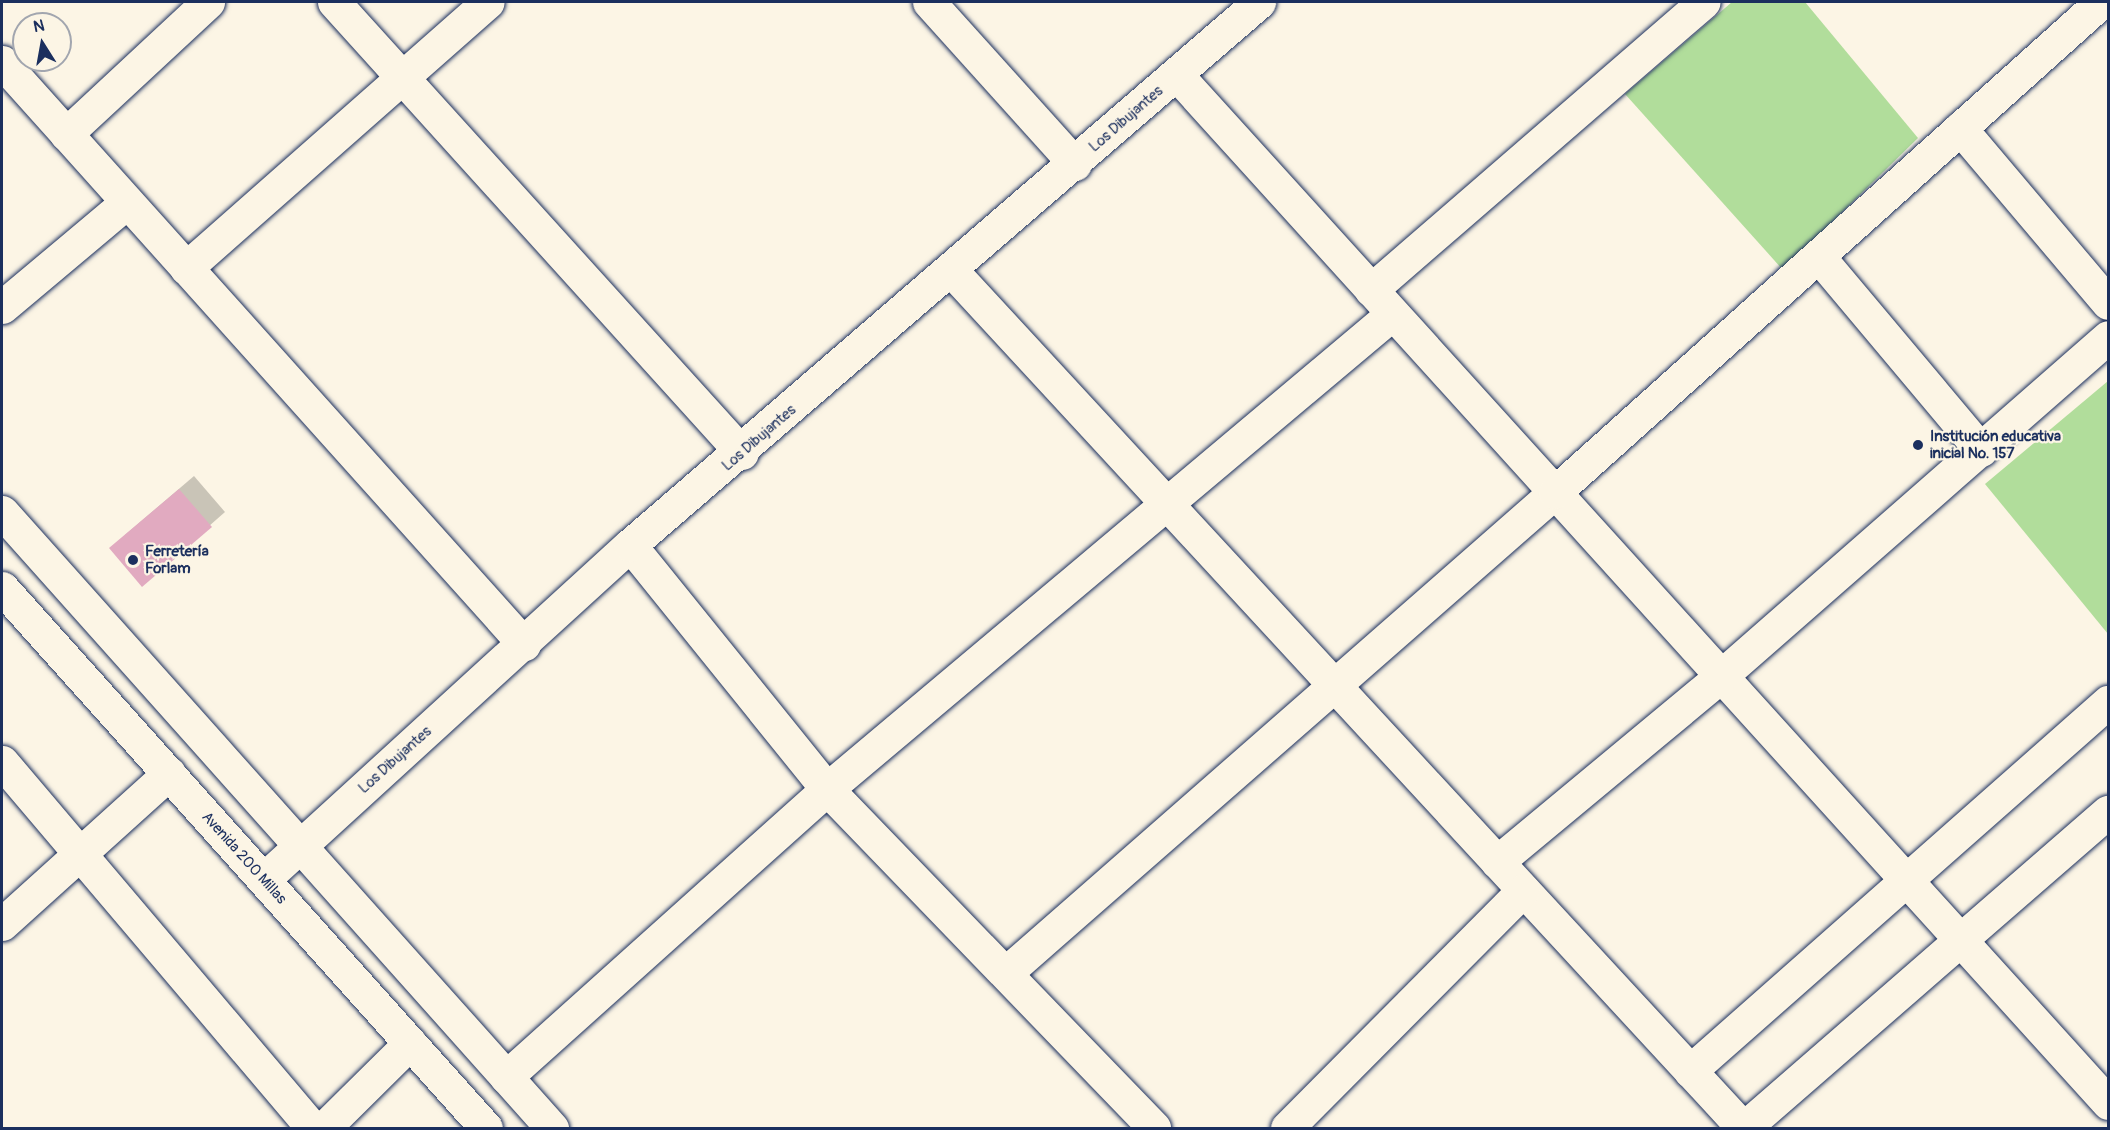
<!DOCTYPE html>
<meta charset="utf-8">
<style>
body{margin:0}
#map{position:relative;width:2110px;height:1130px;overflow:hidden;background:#fcf5e5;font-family:Pangolin,sans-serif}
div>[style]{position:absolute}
.green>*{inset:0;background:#b1dd9b}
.shadow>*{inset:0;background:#0003}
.building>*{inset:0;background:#e1aac0}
.roads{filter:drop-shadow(0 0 2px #1b2f5e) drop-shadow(0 0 2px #1b2f5e)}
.minor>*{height:33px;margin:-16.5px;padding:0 16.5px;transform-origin:16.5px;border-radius:16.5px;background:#fcf5e5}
.secondary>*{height:33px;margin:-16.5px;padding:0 16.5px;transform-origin:16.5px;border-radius:16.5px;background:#fcf5e5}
.dots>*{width:16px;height:16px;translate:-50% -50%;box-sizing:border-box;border:3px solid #fcf5e5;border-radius:50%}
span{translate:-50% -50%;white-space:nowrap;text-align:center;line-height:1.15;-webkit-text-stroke:4.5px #fcf5e5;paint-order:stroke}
.street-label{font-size:15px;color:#1b2f5e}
.poi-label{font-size:15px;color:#1b2f5e;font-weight:700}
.left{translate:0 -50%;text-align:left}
.frame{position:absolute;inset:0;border:3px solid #1b2f5e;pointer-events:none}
.north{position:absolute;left:12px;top:12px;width:60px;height:60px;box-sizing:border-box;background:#fcf5e5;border:2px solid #a2a6af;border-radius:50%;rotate:349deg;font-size:16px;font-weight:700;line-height:24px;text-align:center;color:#1b2f5e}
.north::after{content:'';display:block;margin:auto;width:21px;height:27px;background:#1b2f5e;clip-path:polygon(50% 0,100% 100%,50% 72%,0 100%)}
</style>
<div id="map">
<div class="green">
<div style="clip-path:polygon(1732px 2px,1805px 2px,1918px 138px,1783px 270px,1625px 94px)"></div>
<div style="clip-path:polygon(2108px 381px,2108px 634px,1985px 484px)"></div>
</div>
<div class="shadow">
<div style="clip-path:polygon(194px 476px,225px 512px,142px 585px,125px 535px)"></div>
</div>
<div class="building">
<div style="clip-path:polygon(179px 489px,212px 527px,142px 587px,109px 548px)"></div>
</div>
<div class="roads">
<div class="minor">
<div style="left:334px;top:2px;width:608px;rotate:47.87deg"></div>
<div style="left:929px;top:2px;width:218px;rotate:48deg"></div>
<div style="left:2px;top:62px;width:782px;rotate:48.11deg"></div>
<div style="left:1177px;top:75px;width:1387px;rotate:47.83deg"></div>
<div style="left:1960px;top:128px;width:229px;rotate:49.8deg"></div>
<div style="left:66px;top:134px;width:194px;rotate:-42.9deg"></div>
<div style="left:1819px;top:257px;width:252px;rotate:50deg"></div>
<div style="left:186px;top:268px;width:402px;rotate:-41.4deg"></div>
<div style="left:952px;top:271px;width:1166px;rotate:47.29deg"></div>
<div style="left:1371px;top:290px;width:440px;rotate:-40.9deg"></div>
<div style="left:2px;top:307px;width:163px;rotate:-40deg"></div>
<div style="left:2px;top:512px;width:826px;rotate:48.24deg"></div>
<div style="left:630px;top:545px;width:314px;rotate:51.1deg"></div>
<div style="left:827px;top:789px;width:471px;rotate:46deg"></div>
<div style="left:2px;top:762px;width:480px;rotate:49.7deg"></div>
<div style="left:1497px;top:862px;width:291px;rotate:-39.7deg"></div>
<div style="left:1721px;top:676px;width:514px;rotate:-41.22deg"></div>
<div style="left:264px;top:879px;width:495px;rotate:-42.4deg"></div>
<div style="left:630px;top:545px;width:831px;rotate:-40.8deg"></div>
<div style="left:2px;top:924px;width:225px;rotate:-42.1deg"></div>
<div style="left:1008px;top:971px;width:727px;rotate:-41.21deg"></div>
<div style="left:1555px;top:492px;width:734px;rotate:-41.91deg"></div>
<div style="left:1690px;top:1071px;width:558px;rotate:-41.44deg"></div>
<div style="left:506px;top:1077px;width:431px;rotate:-41.9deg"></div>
<div style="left:827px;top:789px;width:738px;rotate:-40.05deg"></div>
<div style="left:324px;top:1128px;width:121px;rotate:-44.7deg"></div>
<div style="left:1287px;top:1128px;width:335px;rotate:-45.2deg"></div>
<div style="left:1744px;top:1128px;width:482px;rotate:-41deg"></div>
</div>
<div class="secondary">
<div style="left:2px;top:588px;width:725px;rotate:48.13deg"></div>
</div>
</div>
<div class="dots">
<div style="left:1918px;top:445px;background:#1b2f5e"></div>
<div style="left:133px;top:560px;background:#1b2f5e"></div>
</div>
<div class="street-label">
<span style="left:1126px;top:119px;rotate:-41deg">Los Dibujantes</span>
<span style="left:759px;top:438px;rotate:-41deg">Los Dibujantes</span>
<span style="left:395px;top:760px;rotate:-42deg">Los Dibujantes</span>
<span style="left:244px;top:858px;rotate:48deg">Avenida 200 Millas</span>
</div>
<div class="poi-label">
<span class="left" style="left:1930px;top:445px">Institución educativa<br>inicial No. 157</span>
<span class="left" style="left:145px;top:560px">Ferretería<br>Forlam</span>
</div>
<div class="frame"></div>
<div class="north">N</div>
</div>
